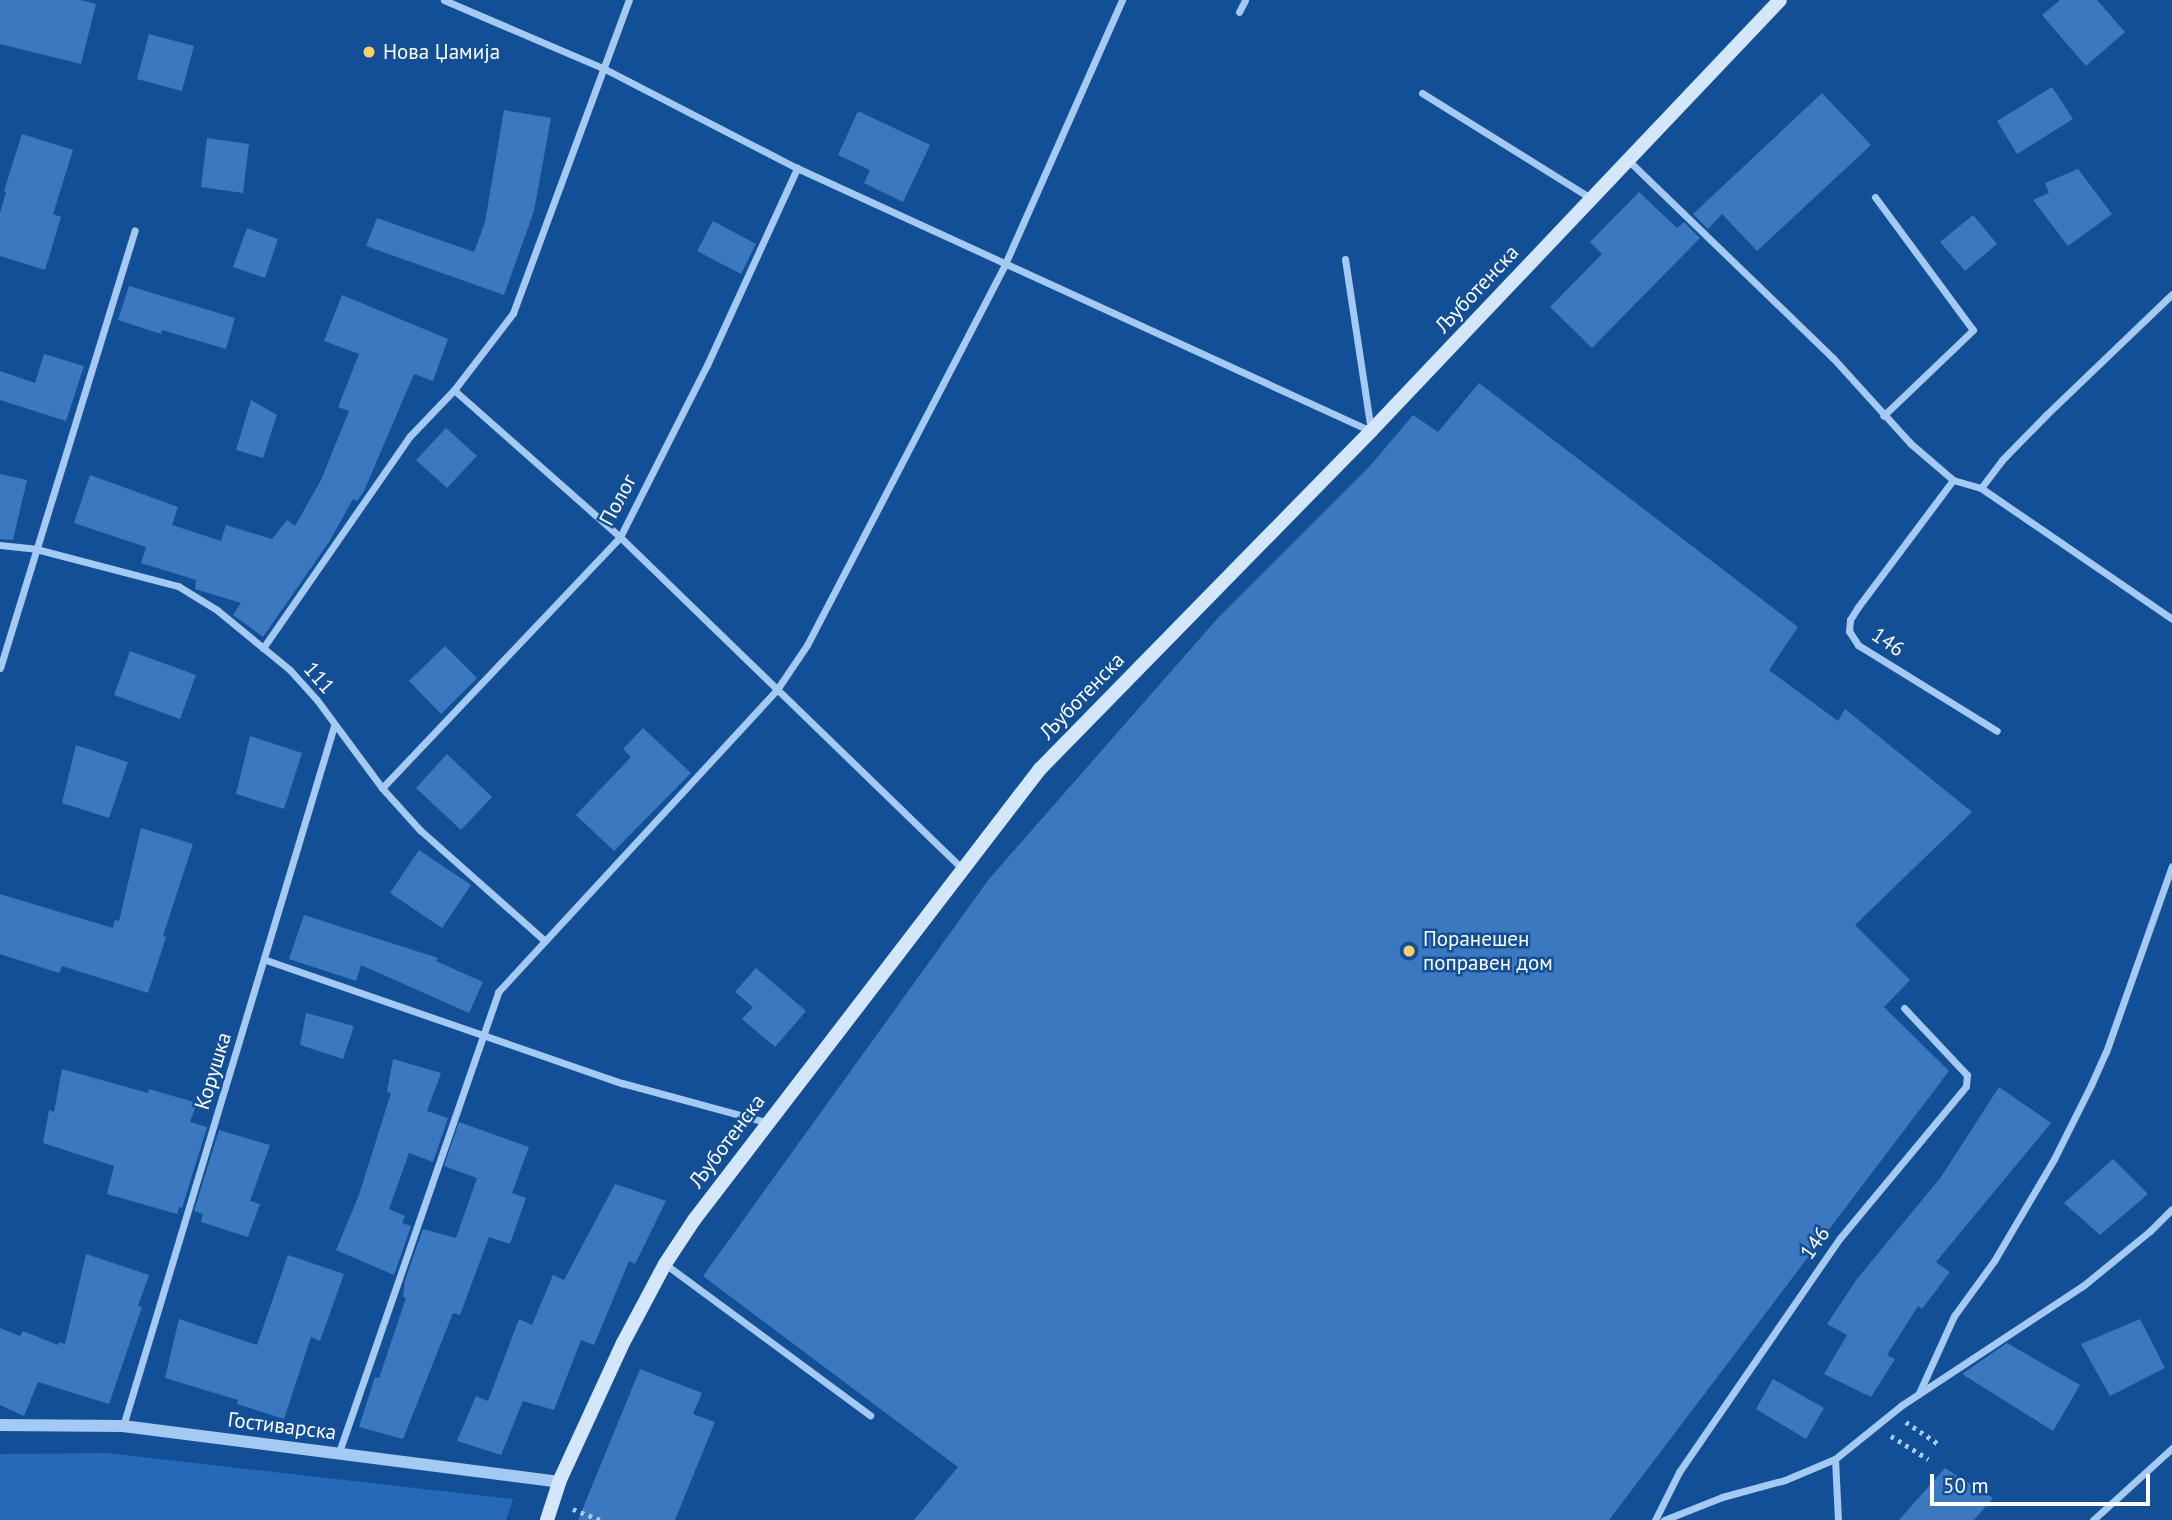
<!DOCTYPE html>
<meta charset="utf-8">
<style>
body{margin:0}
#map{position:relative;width:2172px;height:1520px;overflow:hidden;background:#134f96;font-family:"PT Sans",sans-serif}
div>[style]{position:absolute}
.green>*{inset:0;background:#2669b6}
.building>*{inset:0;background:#3c78bf}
.path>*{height:4.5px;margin-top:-2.25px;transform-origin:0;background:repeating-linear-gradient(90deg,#a4c9f3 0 3.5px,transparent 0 8.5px)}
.minor>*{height:7px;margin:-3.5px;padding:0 3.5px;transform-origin:3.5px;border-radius:3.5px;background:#a4c9f3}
.tertiary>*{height:12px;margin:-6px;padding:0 6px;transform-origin:6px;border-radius:6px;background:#a4c9f3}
.secondary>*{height:14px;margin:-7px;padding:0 7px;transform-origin:7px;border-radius:7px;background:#d3e6fc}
.dots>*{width:19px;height:19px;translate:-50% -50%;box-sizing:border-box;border:4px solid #134f96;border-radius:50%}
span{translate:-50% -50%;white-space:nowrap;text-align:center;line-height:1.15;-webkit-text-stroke:5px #134f96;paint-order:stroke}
.poi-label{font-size:21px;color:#fff}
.left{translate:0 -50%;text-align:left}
.street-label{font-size:21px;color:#fff}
.scale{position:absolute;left:1930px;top:1474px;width:220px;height:32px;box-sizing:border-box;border:4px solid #fff;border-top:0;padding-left:9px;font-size:21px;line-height:24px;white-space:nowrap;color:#fff;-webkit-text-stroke:5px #134f96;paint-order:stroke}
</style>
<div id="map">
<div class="green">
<div style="clip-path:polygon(107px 1453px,513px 1499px,506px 1520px,0 1520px,0 1454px)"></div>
</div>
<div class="building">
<div style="clip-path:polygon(0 0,81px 0,96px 4px,81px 64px,0 44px)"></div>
<div style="clip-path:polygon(2060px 0,2097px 0,2125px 32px,2086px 66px,2042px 15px)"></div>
<div style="clip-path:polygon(149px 34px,194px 46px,182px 91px,137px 79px)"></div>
<div style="clip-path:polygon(2052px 87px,2073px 119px,2017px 154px,1997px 121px)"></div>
<div style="clip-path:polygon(1822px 93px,1871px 145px,1757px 251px,1722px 214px,1708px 229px,1693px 214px)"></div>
<div style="clip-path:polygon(504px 110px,551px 118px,534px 211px,504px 295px,366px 246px,377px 218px,474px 252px,485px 222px)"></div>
<div style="clip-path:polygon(858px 111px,930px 145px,903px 202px,864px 183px,870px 170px,838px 155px)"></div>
<div style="clip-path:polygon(22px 134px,73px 150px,53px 214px,61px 217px,45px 270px,0 256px,0 213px,6px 192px,4px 191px)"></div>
<div style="clip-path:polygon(207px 138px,249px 144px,243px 193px,201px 187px)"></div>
<div style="clip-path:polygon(2078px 169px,2112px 214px,2068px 246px,2033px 200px,2049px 193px,2045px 183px)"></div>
<div style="clip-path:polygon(1639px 192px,1677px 228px,1684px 222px,1700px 238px,1592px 348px,1550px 307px,1602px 254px,1590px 242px)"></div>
<div style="clip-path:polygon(1973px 215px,1997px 244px,1965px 271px,1940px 242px)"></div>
<div style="clip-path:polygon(713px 221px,756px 244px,741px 274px,697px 251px)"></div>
<div style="clip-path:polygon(247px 228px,278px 239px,265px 278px,233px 267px)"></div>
<div style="clip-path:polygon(129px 286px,235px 318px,226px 349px,162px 330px,161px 334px,118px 320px)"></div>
<div style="clip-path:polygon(342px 295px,448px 339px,433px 381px,414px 374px,364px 491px,357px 501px,353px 499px,329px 542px,263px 637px,233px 615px,241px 603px,195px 589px,196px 580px,141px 563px,146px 547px,74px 523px,90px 475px,178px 507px,172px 525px,221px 541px,226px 525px,272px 539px,287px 520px,295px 526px,321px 480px,349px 411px,338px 407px,359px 354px,324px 341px)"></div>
<div style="clip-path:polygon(44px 354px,84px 366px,66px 421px,0 400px,0 371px,35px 383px)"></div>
<div style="clip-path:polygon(1479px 383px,1798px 627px,1769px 670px,1838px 721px,1845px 709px,1972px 812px,1855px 925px,1910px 980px,1884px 1007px,1949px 1071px,1609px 1520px,914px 1520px,958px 1467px,703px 1276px,989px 879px,1217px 619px,1370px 466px,1413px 415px,1438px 432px)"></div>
<div style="clip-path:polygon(251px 400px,277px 415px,263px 458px,236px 450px)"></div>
<div style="clip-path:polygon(446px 428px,477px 456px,447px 488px,416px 460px)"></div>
<div style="clip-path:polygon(0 474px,27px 480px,13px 540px,0 539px)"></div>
<div style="clip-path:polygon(445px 646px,477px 678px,441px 714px,409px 681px)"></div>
<div style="clip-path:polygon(130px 651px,196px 675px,180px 719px,114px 695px)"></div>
<div style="clip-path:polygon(643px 728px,691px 773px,614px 851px,576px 815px,631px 757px,623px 749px)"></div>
<div style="clip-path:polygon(250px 736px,302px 753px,284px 809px,236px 794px)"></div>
<div style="clip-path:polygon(76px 745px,128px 762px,109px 818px,62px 803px)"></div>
<div style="clip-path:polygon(447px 754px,492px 797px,461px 830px,416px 788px)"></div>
<div style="clip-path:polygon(141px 828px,193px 844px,163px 936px,166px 937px,148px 993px,62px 966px,59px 973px,0 954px,0 894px,113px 928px,115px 920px,119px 921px)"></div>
<div style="clip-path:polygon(419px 850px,471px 885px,442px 928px,390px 893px)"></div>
<div style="clip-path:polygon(304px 915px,438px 958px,436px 961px,483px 982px,469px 1013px,361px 965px,356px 981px,289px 959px)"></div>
<div style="clip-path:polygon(756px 968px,806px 1011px,775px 1047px,742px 1019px,753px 1007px,735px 992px)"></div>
<div style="clip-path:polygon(306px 1013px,354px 1026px,343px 1059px,300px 1045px)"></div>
<div style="clip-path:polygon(393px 1059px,441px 1073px,427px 1111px,448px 1118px,433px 1162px,409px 1153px,389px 1209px,405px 1216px,402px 1223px,411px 1226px,394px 1275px,336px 1250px,359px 1195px,391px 1093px,387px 1092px)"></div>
<div style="clip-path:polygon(62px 1069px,148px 1093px,149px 1089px,197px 1103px,190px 1122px,207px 1127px,182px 1208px,179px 1207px,177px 1214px,107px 1194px,114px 1166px,43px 1143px,49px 1110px,54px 1112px)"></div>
<div style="clip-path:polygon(1999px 1087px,2051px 1123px,1936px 1262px,1950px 1272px,1922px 1309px,1918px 1306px,1887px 1355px,1895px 1359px,1871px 1397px,1824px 1374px,1847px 1335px,1827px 1324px,1857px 1279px,1941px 1177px)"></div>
<div style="clip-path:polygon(459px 1122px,529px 1147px,512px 1193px,526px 1198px,510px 1244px,489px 1237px,460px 1315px,453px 1313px,403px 1439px,359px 1427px,375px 1377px,379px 1378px,406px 1298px,403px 1297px,405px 1280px,423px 1229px,456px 1238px,477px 1178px,444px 1166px)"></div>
<div style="clip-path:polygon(219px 1130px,270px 1145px,250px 1201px,260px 1204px,248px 1237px,201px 1222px,203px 1214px,194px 1211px)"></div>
<div style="clip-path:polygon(2113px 1159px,2148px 1194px,2100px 1235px,2064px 1203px)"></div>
<div style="clip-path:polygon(615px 1184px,666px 1201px,635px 1264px,629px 1261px,594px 1345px,581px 1340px,554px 1410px,523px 1401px,501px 1455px,457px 1441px,476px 1396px,488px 1401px,519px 1319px,532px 1325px,553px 1275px,564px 1280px)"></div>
<div style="clip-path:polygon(86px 1254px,149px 1275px,138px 1306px,142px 1307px,109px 1404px,38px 1382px,24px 1416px,0 1405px,0 1328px,20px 1336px,23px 1331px,58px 1345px,59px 1342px,65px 1344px)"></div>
<div style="clip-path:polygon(288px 1255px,344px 1274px,320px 1341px,311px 1337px,284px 1419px,237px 1404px,238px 1400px,165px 1378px,179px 1319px,257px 1345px)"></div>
<div style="clip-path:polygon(2140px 1319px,2165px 1368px,2110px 1396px,2081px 1344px)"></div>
<div style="clip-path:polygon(2007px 1343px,2080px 1385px,2053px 1431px,1962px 1374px)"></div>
<div style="clip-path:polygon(640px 1369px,702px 1393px,693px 1414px,715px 1422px,675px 1520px,578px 1520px)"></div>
<div style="clip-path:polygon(1773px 1379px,1824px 1408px,1806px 1439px,1756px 1409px)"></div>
<div style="clip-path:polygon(1945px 1468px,1993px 1498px,1974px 1520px,1899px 1520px)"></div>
</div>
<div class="path">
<div style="left:1906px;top:1422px;width:40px;rotate:34deg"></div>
<div style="left:1891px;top:1436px;width:44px;rotate:31.9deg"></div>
<div style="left:573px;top:1509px;width:29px;rotate:22deg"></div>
</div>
<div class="minor">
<div style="left:444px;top:0;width:173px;rotate:23.2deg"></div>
<div style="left:603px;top:68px;width:218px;rotate:27.3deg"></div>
<div style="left:797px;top:168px;width:631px;rotate:24.62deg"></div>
<div style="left:1239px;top:12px;width:13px;rotate:-63deg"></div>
<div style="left:1422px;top:93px;width:199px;rotate:31.9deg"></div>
<div style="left:1630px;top:162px;width:282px;rotate:44deg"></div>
<div style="left:1833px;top:358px;width:115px;rotate:47.8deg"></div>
<div style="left:1910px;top:443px;width:57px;rotate:40.7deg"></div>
<div style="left:1953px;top:480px;width:29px;rotate:16deg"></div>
<div style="left:1981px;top:488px;width:232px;rotate:34.4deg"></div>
<div style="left:1875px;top:197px;width:165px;rotate:53.6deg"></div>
<div style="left:1973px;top:330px;width:124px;rotate:136.3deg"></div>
<div style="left:1345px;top:259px;width:173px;rotate:81.4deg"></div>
<div style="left:454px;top:390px;width:222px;rotate:41.5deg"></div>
<div style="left:620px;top:537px;width:477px;rotate:44.1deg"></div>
<div style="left:1953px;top:480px;width:159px;rotate:126.8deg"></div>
<div style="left:1858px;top:607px;width:15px;rotate:122deg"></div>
<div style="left:1850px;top:620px;width:11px;rotate:95deg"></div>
<div style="left:1849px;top:631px;width:17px;rotate:57deg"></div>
<div style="left:1858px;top:645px;width:163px;rotate:31.7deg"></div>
<div style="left:1981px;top:488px;width:35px;rotate:-53deg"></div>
<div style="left:2002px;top:460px;width:63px;rotate:-45.6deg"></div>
<div style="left:2046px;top:415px;width:175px;rotate:-43.8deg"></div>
<div style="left:0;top:545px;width:36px;rotate:6deg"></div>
<div style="left:36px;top:549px;width:147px;rotate:14.6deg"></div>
<div style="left:178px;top:586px;width:46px;rotate:31.6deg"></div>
<div style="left:217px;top:610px;width:94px;rotate:39.4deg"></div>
<div style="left:290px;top:670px;width:40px;rotate:48deg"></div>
<div style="left:317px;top:700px;width:109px;rotate:53.5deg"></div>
<div style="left:382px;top:788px;width:57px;rotate:47.9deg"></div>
<div style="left:420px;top:830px;width:167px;rotate:41.6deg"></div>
<div style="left:263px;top:648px;width:258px;rotate:-55.3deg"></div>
<div style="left:410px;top:436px;width:64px;rotate:-46.3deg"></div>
<div style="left:454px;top:390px;width:97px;rotate:-52.5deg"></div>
<div style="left:513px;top:313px;width:334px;rotate:-69.7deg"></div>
<div style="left:0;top:668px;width:458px;rotate:-72.9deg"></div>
<div style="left:382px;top:788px;width:346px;rotate:-46.5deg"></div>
<div style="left:620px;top:537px;width:193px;rotate:-63.2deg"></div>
<div style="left:707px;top:365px;width:217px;rotate:-65.4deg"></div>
<div style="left:266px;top:960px;width:377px;rotate:19.1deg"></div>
<div style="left:622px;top:1083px;width:149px;rotate:15.2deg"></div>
<div style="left:665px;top:1264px;width:255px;rotate:36.4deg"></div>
<div style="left:1919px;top:1393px;width:85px;rotate:-65.6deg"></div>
<div style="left:1954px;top:1316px;width:68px;rotate:-54deg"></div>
<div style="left:1994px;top:1261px;width:118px;rotate:-59.5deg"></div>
<div style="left:2054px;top:1159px;width:83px;rotate:-63.4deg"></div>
<div style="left:2091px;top:1085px;width:36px;rotate:-66deg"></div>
<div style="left:2106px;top:1052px;width:197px;rotate:-70.5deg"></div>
<div style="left:123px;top:1426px;width:731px;rotate:-73.23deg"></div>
<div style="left:339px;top:1452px;width:487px;rotate:-70.9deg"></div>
<div style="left:498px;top:992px;width:410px;rotate:-47.3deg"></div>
<div style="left:776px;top:691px;width:55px;rotate:-56deg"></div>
<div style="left:807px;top:645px;width:429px;rotate:-62.5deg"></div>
<div style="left:1005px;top:264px;width:289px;rotate:-66.1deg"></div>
<div style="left:1835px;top:1459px;width:61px;rotate:87.2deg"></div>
<div style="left:1655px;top:1520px;width:54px;rotate:-63.4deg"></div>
<div style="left:1679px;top:1472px;width:284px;rotate:-55.5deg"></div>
<div style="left:1840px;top:1238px;width:197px;rotate:-50.3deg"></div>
<div style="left:1966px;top:1086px;width:11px;rotate:-85deg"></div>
<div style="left:1967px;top:1075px;width:92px;rotate:-133.2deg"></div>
<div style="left:1664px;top:1520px;width:62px;rotate:-21.6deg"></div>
<div style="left:1722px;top:1497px;width:65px;rotate:-15.1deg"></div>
<div style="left:1785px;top:1480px;width:54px;rotate:-22.8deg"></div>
<div style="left:1835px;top:1459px;width:86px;rotate:-38.9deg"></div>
<div style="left:1902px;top:1405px;width:218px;rotate:-33.4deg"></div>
<div style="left:2084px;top:1285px;width:85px;rotate:-39.3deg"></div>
<div style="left:2150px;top:1231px;width:31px;rotate:-45deg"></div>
<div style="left:2093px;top:1520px;width:107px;rotate:-42.3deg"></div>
</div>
<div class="tertiary">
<div style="left:0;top:1425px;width:123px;rotate:0.5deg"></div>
<div style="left:123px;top:1426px;width:440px;rotate:7.3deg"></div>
</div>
<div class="secondary">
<div style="left:547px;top:1520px;width:40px;rotate:-72deg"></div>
<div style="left:559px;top:1482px;width:153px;rotate:-65.3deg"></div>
<div style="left:623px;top:1343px;width:89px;rotate:-62deg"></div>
<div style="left:665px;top:1264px;width:53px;rotate:-56.6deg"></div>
<div style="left:694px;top:1220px;width:568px;rotate:-52.51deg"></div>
<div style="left:1040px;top:769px;width:473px;rotate:-45.6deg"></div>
<div style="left:1371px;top:431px;width:594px;rotate:-46.5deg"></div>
</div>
<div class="dots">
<div style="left:369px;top:52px;background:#ffd065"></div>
<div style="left:1409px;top:951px;background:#ffd065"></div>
</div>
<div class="poi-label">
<span class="left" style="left:383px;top:52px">Нова Џамија</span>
<span class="left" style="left:1423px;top:951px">Поранешен<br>поправен дом</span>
</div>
<div class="street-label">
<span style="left:1477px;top:289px;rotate:-47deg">Љуботенска</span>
<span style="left:618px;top:500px;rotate:-62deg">Полог</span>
<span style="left:1888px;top:642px;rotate:34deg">146</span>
<span style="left:319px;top:678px;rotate:49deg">111</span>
<span style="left:1082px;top:696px;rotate:-46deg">Љуботенска</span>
<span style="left:213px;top:1071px;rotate:-73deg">Корушка</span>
<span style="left:727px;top:1141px;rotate:-53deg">Љуботенска</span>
<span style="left:1815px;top:1243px;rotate:-55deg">146</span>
<span style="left:282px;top:1426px;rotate:7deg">Гостиварска</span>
</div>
<div class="scale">50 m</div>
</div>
